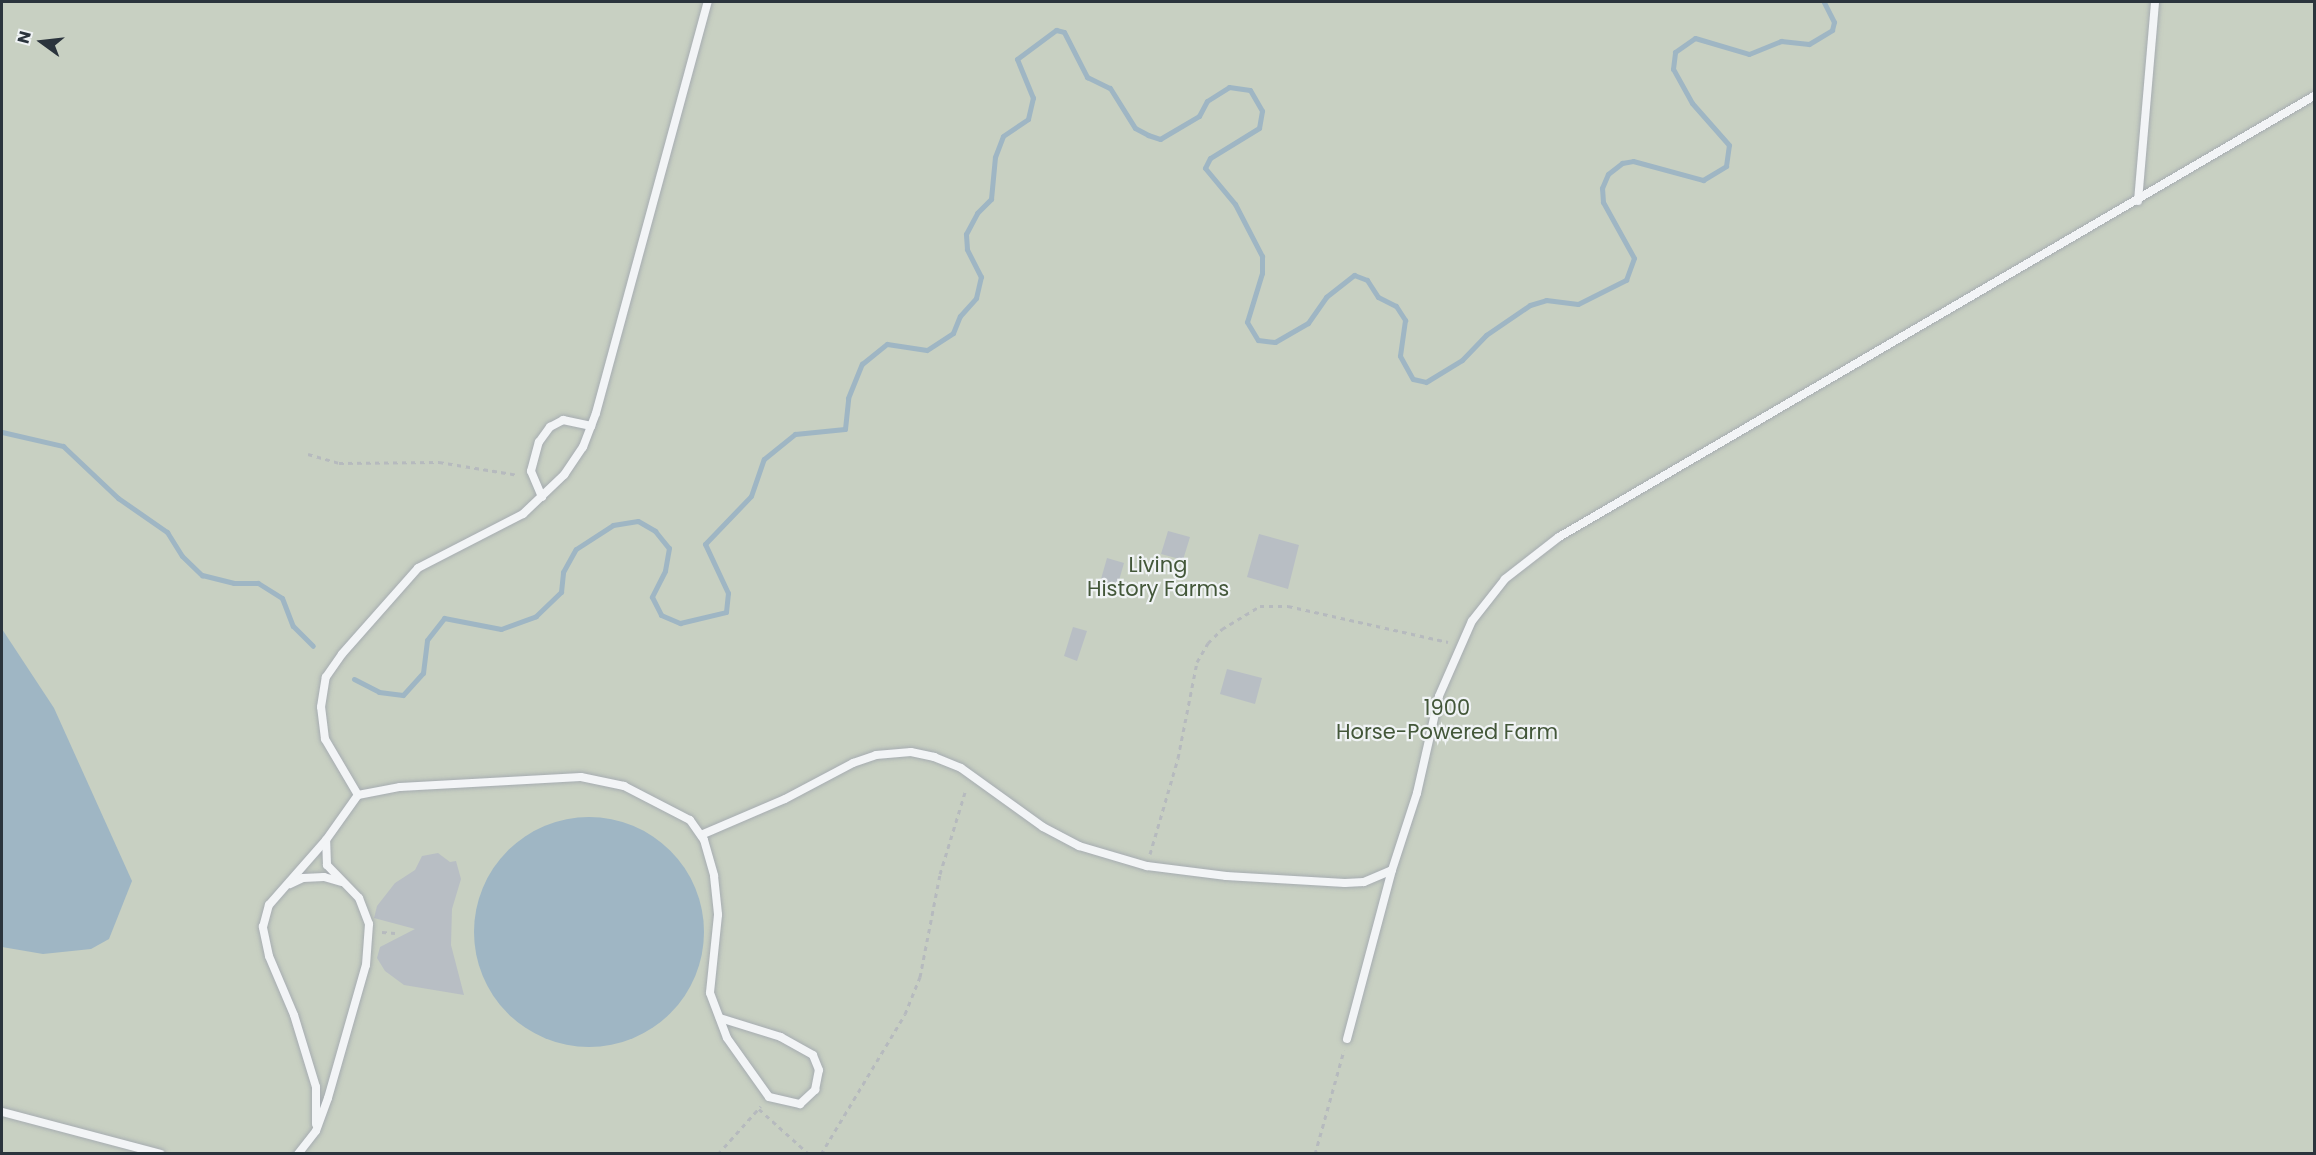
<!DOCTYPE html>
<style>
body{margin:0}
#map{position:relative;width:2316px;height:1155px;overflow:hidden;background:#e0e4e7;font-family:Poppins,sans-serif}
div>[style]{position:absolute}
.green>*{inset:0;background:#c8d0c2}
.water>*{inset:0;background:#9fb6c4}
.round{border-radius:50%}
.stream>*{height:5px;margin:-2.5px;padding:0 2.5px;transform-origin:2.5px;border-radius:2.5px;background:#9fb6c4}
.building>*{inset:0;background:#b8bec4}
.path>*{height:3px;margin-top:-1.5px;transform-origin:0;background:repeating-linear-gradient(90deg,#b6babe 0 4.5px,transparent 0 9px)}
.roads{filter:drop-shadow(0 0 2px #a6acb1) drop-shadow(0 0 2px #a6acb1)}
.service>*{height:8px;margin:-4px;padding:0 4px;transform-origin:4px;border-radius:4px;background:#f2f4f6}
span{translate:-50% -50%;white-space:nowrap;text-align:center;line-height:1.15;-webkit-text-stroke:4.5px #f0f3f5;paint-order:stroke}
.park-label{font-size:21px;color:#435739}
.frame{position:absolute;inset:0;border:3px solid #2b343d;pointer-events:none}
.north{position:absolute;left:12px;top:12px;width:60px;height:60px;-webkit-text-stroke:4px #f0f3f5;paint-order:stroke;rotate:285deg;font-size:16px;font-weight:700;line-height:24px;text-align:center;color:#2b343d}
.north::after{content:'';display:block;margin:auto;width:21px;height:27px;background:#2b343d;clip-path:polygon(50% 0,100% 100%,50% 72%,0 100%)}
</style>
<div id="map">
<div class="green">
<div style="clip-path:polygon(2px 2px,2314px 2px,2314px 1153px,2px 1153px)"></div>
</div>
<div class="water">
<div style="clip-path:polygon(2px 629px,54px 708px,132px 881px,109px 939px,91px 949px,43px 954px,2px 947px)"></div>
<div class="round" style="left:474px;top:817px;width:230px;height:230px"></div>
</div>
<div class="stream">
<div style="left:2px;top:432px;width:63px;rotate:12.9deg"></div>
<div style="left:63px;top:446px;width:76px;rotate:43.4deg"></div>
<div style="left:118px;top:498px;width:60px;rotate:34.8deg"></div>
<div style="left:167px;top:532px;width:28px;rotate:58deg"></div>
<div style="left:182px;top:556px;width:28px;rotate:44deg"></div>
<div style="left:202px;top:575px;width:33px;rotate:14deg"></div>
<div style="left:234px;top:583px;width:24px"></div>
<div style="left:258px;top:583px;width:28px;rotate:32deg"></div>
<div style="left:282px;top:598px;width:30px;rotate:69deg"></div>
<div style="left:293px;top:626px;width:28px;rotate:45deg"></div>
<div style="left:354px;top:679px;width:28px;rotate:27deg"></div>
<div style="left:379px;top:692px;width:24px;rotate:7deg"></div>
<div style="left:403px;top:695px;width:30px;rotate:-48deg"></div>
<div style="left:423px;top:673px;width:33px;rotate:-83deg"></div>
<div style="left:427px;top:640px;width:28px;rotate:-52deg"></div>
<div style="left:444px;top:618px;width:58px;rotate:10.9deg"></div>
<div style="left:501px;top:629px;width:37px;rotate:-20deg"></div>
<div style="left:536px;top:616px;width:35px;rotate:-44deg"></div>
<div style="left:561px;top:592px;width:20px;rotate:-84deg"></div>
<div style="left:563px;top:572px;width:26px;rotate:-61deg"></div>
<div style="left:576px;top:549px;width:44px;rotate:-33deg"></div>
<div style="left:613px;top:525px;width:25px;rotate:-9deg"></div>
<div style="left:638px;top:521px;width:20px;rotate:30deg"></div>
<div style="left:655px;top:531px;width:22px;rotate:51deg"></div>
<div style="left:669px;top:548px;width:23px;rotate:100deg"></div>
<div style="left:665px;top:571px;width:29px;rotate:117deg"></div>
<div style="left:652px;top:597px;width:20px;rotate:63deg"></div>
<div style="left:661px;top:615px;width:21px;rotate:23deg"></div>
<div style="left:680px;top:623px;width:47px;rotate:-13.4deg"></div>
<div style="left:726px;top:612px;width:19px;rotate:-84deg"></div>
<div style="left:728px;top:593px;width:54px;rotate:-115.1deg"></div>
<div style="left:705px;top:544px;width:66px;rotate:-46.2deg"></div>
<div style="left:751px;top:496px;width:39px;rotate:-71deg"></div>
<div style="left:764px;top:459px;width:40px;rotate:-39deg"></div>
<div style="left:795px;top:434px;width:50px;rotate:-5.7deg"></div>
<div style="left:845px;top:429px;width:31px;rotate:-84deg"></div>
<div style="left:848px;top:398px;width:37px;rotate:-68deg"></div>
<div style="left:862px;top:364px;width:32px;rotate:-39deg"></div>
<div style="left:887px;top:344px;width:40px;rotate:8.5deg"></div>
<div style="left:927px;top:350px;width:31px;rotate:-33deg"></div>
<div style="left:953px;top:333px;width:18px;rotate:-68deg"></div>
<div style="left:960px;top:316px;width:24px;rotate:-48deg"></div>
<div style="left:976px;top:298px;width:22px;rotate:-77deg"></div>
<div style="left:981px;top:277px;width:31px;rotate:-117deg"></div>
<div style="left:967px;top:249px;width:15px;rotate:-94deg"></div>
<div style="left:966px;top:234px;width:24px;rotate:-62deg"></div>
<div style="left:977px;top:213px;width:20px;rotate:-45deg"></div>
<div style="left:991px;top:199px;width:42px;rotate:-84.6deg"></div>
<div style="left:995px;top:157px;width:22px;rotate:-69deg"></div>
<div style="left:1003px;top:136px;width:30px;rotate:-34deg"></div>
<div style="left:1028px;top:119px;width:22px;rotate:-77deg"></div>
<div style="left:1033px;top:98px;width:42px;rotate:-112.3deg"></div>
<div style="left:1017px;top:59px;width:49px;rotate:-36.6deg"></div>
<div style="left:1056px;top:30px;width:8px;rotate:14deg"></div>
<div style="left:1064px;top:32px;width:51px;rotate:62.9deg"></div>
<div style="left:1087px;top:77px;width:25px;rotate:26deg"></div>
<div style="left:1110px;top:88px;width:47px;rotate:58deg"></div>
<div style="left:1135px;top:128px;width:15px;rotate:28deg"></div>
<div style="left:1148px;top:135px;width:13px;rotate:18deg"></div>
<div style="left:1160px;top:139px;width:45px;rotate:-30.5deg"></div>
<div style="left:1199px;top:116px;width:17px;rotate:-62deg"></div>
<div style="left:1207px;top:101px;width:26px;rotate:-32deg"></div>
<div style="left:1229px;top:87px;width:21px;rotate:8deg"></div>
<div style="left:1250px;top:90px;width:24px;rotate:60deg"></div>
<div style="left:1262px;top:111px;width:17px;rotate:100deg"></div>
<div style="left:1259px;top:128px;width:57px;rotate:148.5deg"></div>
<div style="left:1210px;top:158px;width:11px;rotate:117deg"></div>
<div style="left:1205px;top:168px;width:47px;rotate:50.2deg"></div>
<div style="left:1235px;top:204px;width:59px;rotate:62.6deg"></div>
<div style="left:1262px;top:256px;width:17px;rotate:90deg"></div>
<div style="left:1262px;top:273px;width:51px;rotate:107deg"></div>
<div style="left:1247px;top:322px;width:21px;rotate:59deg"></div>
<div style="left:1258px;top:340px;width:17px;rotate:7deg"></div>
<div style="left:1275px;top:342px;width:38px;rotate:-30deg"></div>
<div style="left:1308px;top:323px;width:32px;rotate:-55deg"></div>
<div style="left:1326px;top:297px;width:36px;rotate:-38deg"></div>
<div style="left:1354px;top:275px;width:14px;rotate:21deg"></div>
<div style="left:1367px;top:280px;width:20px;rotate:57deg"></div>
<div style="left:1378px;top:297px;width:20px;rotate:27deg"></div>
<div style="left:1396px;top:306px;width:17px;rotate:57deg"></div>
<div style="left:1405px;top:320px;width:36px;rotate:98deg"></div>
<div style="left:1400px;top:356px;width:26px;rotate:61deg"></div>
<div style="left:1413px;top:379px;width:13px;rotate:13deg"></div>
<div style="left:1426px;top:382px;width:42px;rotate:-31.4deg"></div>
<div style="left:1462px;top:360px;width:35px;rotate:-46deg"></div>
<div style="left:1486px;top:335px;width:53px;rotate:-34.3deg"></div>
<div style="left:1530px;top:305px;width:17px;rotate:-17deg"></div>
<div style="left:1546px;top:300px;width:32px;rotate:7deg"></div>
<div style="left:1578px;top:304px;width:54px;rotate:-26.6deg"></div>
<div style="left:1626px;top:280px;width:23px;rotate:-70deg"></div>
<div style="left:1634px;top:258px;width:64px;rotate:-119deg"></div>
<div style="left:1603px;top:202px;width:14px;rotate:-94deg"></div>
<div style="left:1602px;top:188px;width:15px;rotate:-67deg"></div>
<div style="left:1608px;top:174px;width:18px;rotate:-38deg"></div>
<div style="left:1622px;top:163px;width:11px;rotate:-10deg"></div>
<div style="left:1633px;top:161px;width:73px;rotate:15.2deg"></div>
<div style="left:1703px;top:180px;width:27px;rotate:-31deg"></div>
<div style="left:1726px;top:166px;width:21px;rotate:-82deg"></div>
<div style="left:1729px;top:145px;width:56px;rotate:-131.4deg"></div>
<div style="left:1692px;top:103px;width:39px;rotate:-119deg"></div>
<div style="left:1673px;top:69px;width:17px;rotate:-83deg"></div>
<div style="left:1675px;top:52px;width:24px;rotate:-35deg"></div>
<div style="left:1695px;top:38px;width:56px;rotate:16.5deg"></div>
<div style="left:1749px;top:54px;width:35px;rotate:-22deg"></div>
<div style="left:1781px;top:41px;width:28px;rotate:6deg"></div>
<div style="left:1809px;top:44px;width:27px;rotate:-31deg"></div>
<div style="left:1832px;top:30px;width:8px;rotate:-76deg"></div>
<div style="left:1834px;top:22px;width:22px;rotate:-117deg"></div>
</div>
<div class="building">
<div style="clip-path:polygon(1168px 531px,1190px 537px,1183px 560px,1161px 554px)"></div>
<div style="clip-path:polygon(1259px 534px,1299px 545px,1288px 589px,1247px 577px)"></div>
<div style="clip-path:polygon(1107px 558px,1124px 563px,1116px 591px,1099px 586px)"></div>
<div style="clip-path:polygon(1073px 627px,1087px 631px,1077px 661px,1064px 656px)"></div>
<div style="clip-path:polygon(1227px 669px,1262px 678px,1255px 704px,1220px 694px)"></div>
<div style="clip-path:polygon(438px 853px,450px 862px,456px 861px,461px 879px,452px 909px,451px 945px,464px 995px,404px 985px,385px 971px,377px 958px,380px 947px,415px 929px,374px 918px,377px 906px,395px 883px,415px 870px,422px 856px)"></div>
</div>
<div class="path">
<div style="left:308px;top:454px;width:32px;rotate:16deg"></div>
<div style="left:339px;top:463px;width:100px;rotate:-0.6deg"></div>
<div style="left:439px;top:462px;width:80px;rotate:9.3deg"></div>
<div style="left:1150px;top:854px;width:100px;rotate:-73.7deg"></div>
<div style="left:1178px;top:758px;width:98px;rotate:-78.8deg"></div>
<div style="left:1197px;top:662px;width:22px;rotate:-60deg"></div>
<div style="left:1208px;top:643px;width:20px;rotate:-45deg"></div>
<div style="left:1222px;top:629px;width:44px;rotate:-31.2deg"></div>
<div style="left:1260px;top:606px;width:28px"></div>
<div style="left:1288px;top:606px;width:164px;rotate:12.7deg"></div>
<div style="left:382px;top:932px;width:13px;rotate:4deg"></div>
<div style="left:759px;top:1109px;width:67px;rotate:42deg"></div>
<div style="left:718px;top:1154px;width:64px;rotate:-48.1deg"></div>
<div style="left:821px;top:1154px;width:163px;rotate:-59deg"></div>
<div style="left:905px;top:1014px;width:40px;rotate:-68deg"></div>
<div style="left:920px;top:977px;width:105px;rotate:-79deg"></div>
<div style="left:940px;top:874px;width:89px;rotate:-73deg"></div>
<div style="left:1315px;top:1154px;width:108px;rotate:-74.4deg"></div>
</div>
<div class="roads">
<div class="service">
<div style="left:2138px;top:201px;width:200px;rotate:-85.1deg"></div>
<div style="left:542px;top:497px;width:28px;rotate:-113deg"></div>
<div style="left:531px;top:471px;width:30px;rotate:-75deg"></div>
<div style="left:539px;top:442px;width:19px;rotate:-54deg"></div>
<div style="left:550px;top:427px;width:15px;rotate:-28deg"></div>
<div style="left:563px;top:420px;width:29px;rotate:12deg"></div>
<div style="left:358px;top:795px;width:65px;rotate:-120.5deg"></div>
<div style="left:325px;top:739px;width:32px;rotate:-97deg"></div>
<div style="left:321px;top:707px;width:30px;rotate:-81deg"></div>
<div style="left:326px;top:677px;width:28px;rotate:-55deg"></div>
<div style="left:342px;top:654px;width:115px;rotate:-48.5deg"></div>
<div style="left:418px;top:568px;width:118px;rotate:-27.2deg"></div>
<div style="left:523px;top:514px;width:57px;rotate:-43.6deg"></div>
<div style="left:564px;top:475px;width:34px;rotate:-56deg"></div>
<div style="left:583px;top:447px;width:36px;rotate:-69deg"></div>
<div style="left:596px;top:413px;width:426px;rotate:-74.8deg"></div>
<div style="left:701px;top:835px;width:91px;rotate:-23.2deg"></div>
<div style="left:785px;top:799px;width:77px;rotate:-27.9deg"></div>
<div style="left:853px;top:763px;width:24px;rotate:-19deg"></div>
<div style="left:876px;top:755px;width:35px;rotate:-5deg"></div>
<div style="left:911px;top:752px;width:24px;rotate:12deg"></div>
<div style="left:934px;top:757px;width:29px;rotate:22deg"></div>
<div style="left:961px;top:768px;width:101px;rotate:35.7deg"></div>
<div style="left:1043px;top:827px;width:41px;rotate:27.8deg"></div>
<div style="left:1079px;top:846px;width:71px;rotate:16.4deg"></div>
<div style="left:1147px;top:866px;width:80px;rotate:7.2deg"></div>
<div style="left:1226px;top:876px;width:119px;rotate:3.4deg"></div>
<div style="left:1345px;top:883px;width:19px;rotate:-3deg"></div>
<div style="left:1364px;top:882px;width:30px;rotate:-23deg"></div>
<div style="left:290px;top:884px;width:14px;rotate:-25deg"></div>
<div style="left:303px;top:878px;width:21px;rotate:-3deg"></div>
<div style="left:324px;top:877px;width:18px;rotate:16deg"></div>
<div style="left:1347px;top:1039px;width:175px;rotate:-75.1deg"></div>
<div style="left:1392px;top:870px;width:81px;rotate:-72deg"></div>
<div style="left:1417px;top:793px;width:99px;rotate:-77.2deg"></div>
<div style="left:1439px;top:696px;width:82px;rotate:-66.3deg"></div>
<div style="left:1472px;top:621px;width:53px;rotate:-51.8deg"></div>
<div style="left:1505px;top:579px;width:68px;rotate:-37.9deg"></div>
<div style="left:1559px;top:537px;width:874px;rotate:-30.29deg"></div>
<div style="left:2px;top:1112px;width:164px;rotate:14.8deg"></div>
<div style="left:316px;top:1124px;width:37px;rotate:-90deg"></div>
<div style="left:316px;top:1087px;width:75px;rotate:-107deg"></div>
<div style="left:294px;top:1015px;width:64px;rotate:-113deg"></div>
<div style="left:269px;top:956px;width:30px;rotate:-102deg"></div>
<div style="left:263px;top:927px;width:23px;rotate:-75deg"></div>
<div style="left:269px;top:905px;width:86px;rotate:-48.8deg"></div>
<div style="left:298px;top:1154px;width:29px;rotate:-52deg"></div>
<div style="left:316px;top:1131px;width:35px;rotate:-70deg"></div>
<div style="left:328px;top:1098px;width:138px;rotate:-74.1deg"></div>
<div style="left:366px;top:965px;width:41px;rotate:-85.8deg"></div>
<div style="left:369px;top:924px;width:28px;rotate:-111deg"></div>
<div style="left:359px;top:898px;width:46px;rotate:-134.1deg"></div>
<div style="left:327px;top:865px;width:25px;rotate:-92deg"></div>
<div style="left:326px;top:840px;width:55px;rotate:-54.6deg"></div>
<div style="left:358px;top:795px;width:43px;rotate:-10.8deg"></div>
<div style="left:400px;top:787px;width:181px;rotate:-3.2deg"></div>
<div style="left:581px;top:777px;width:44px;rotate:11.8deg"></div>
<div style="left:624px;top:786px;width:74px;rotate:27.3deg"></div>
<div style="left:690px;top:820px;width:24px;rotate:55deg"></div>
<div style="left:704px;top:840px;width:37px;rotate:74deg"></div>
<div style="left:714px;top:876px;width:39px;rotate:84deg"></div>
<div style="left:718px;top:915px;width:78px;rotate:95.9deg"></div>
<div style="left:710px;top:993px;width:48px;rotate:69.3deg"></div>
<div style="left:727px;top:1038px;width:72px;rotate:54.6deg"></div>
<div style="left:769px;top:1097px;width:32px;rotate:13deg"></div>
<div style="left:800px;top:1104px;width:21px;rotate:-43deg"></div>
<div style="left:815px;top:1090px;width:20px;rotate:-79deg"></div>
<div style="left:819px;top:1070px;width:16px;rotate:-112deg"></div>
<div style="left:813px;top:1055px;width:37px;rotate:-151deg"></div>
<div style="left:781px;top:1037px;width:64px;rotate:-162.7deg"></div>
</div>
</div>
<div class="park-label">
<span style="left:1158px;top:577px">Living<br>History Farms</span>
<span style="left:1447px;top:720px">1900<br>Horse-Powered Farm</span>
</div>
<div class="frame"></div>
<div class="north">N</div>
</div>
